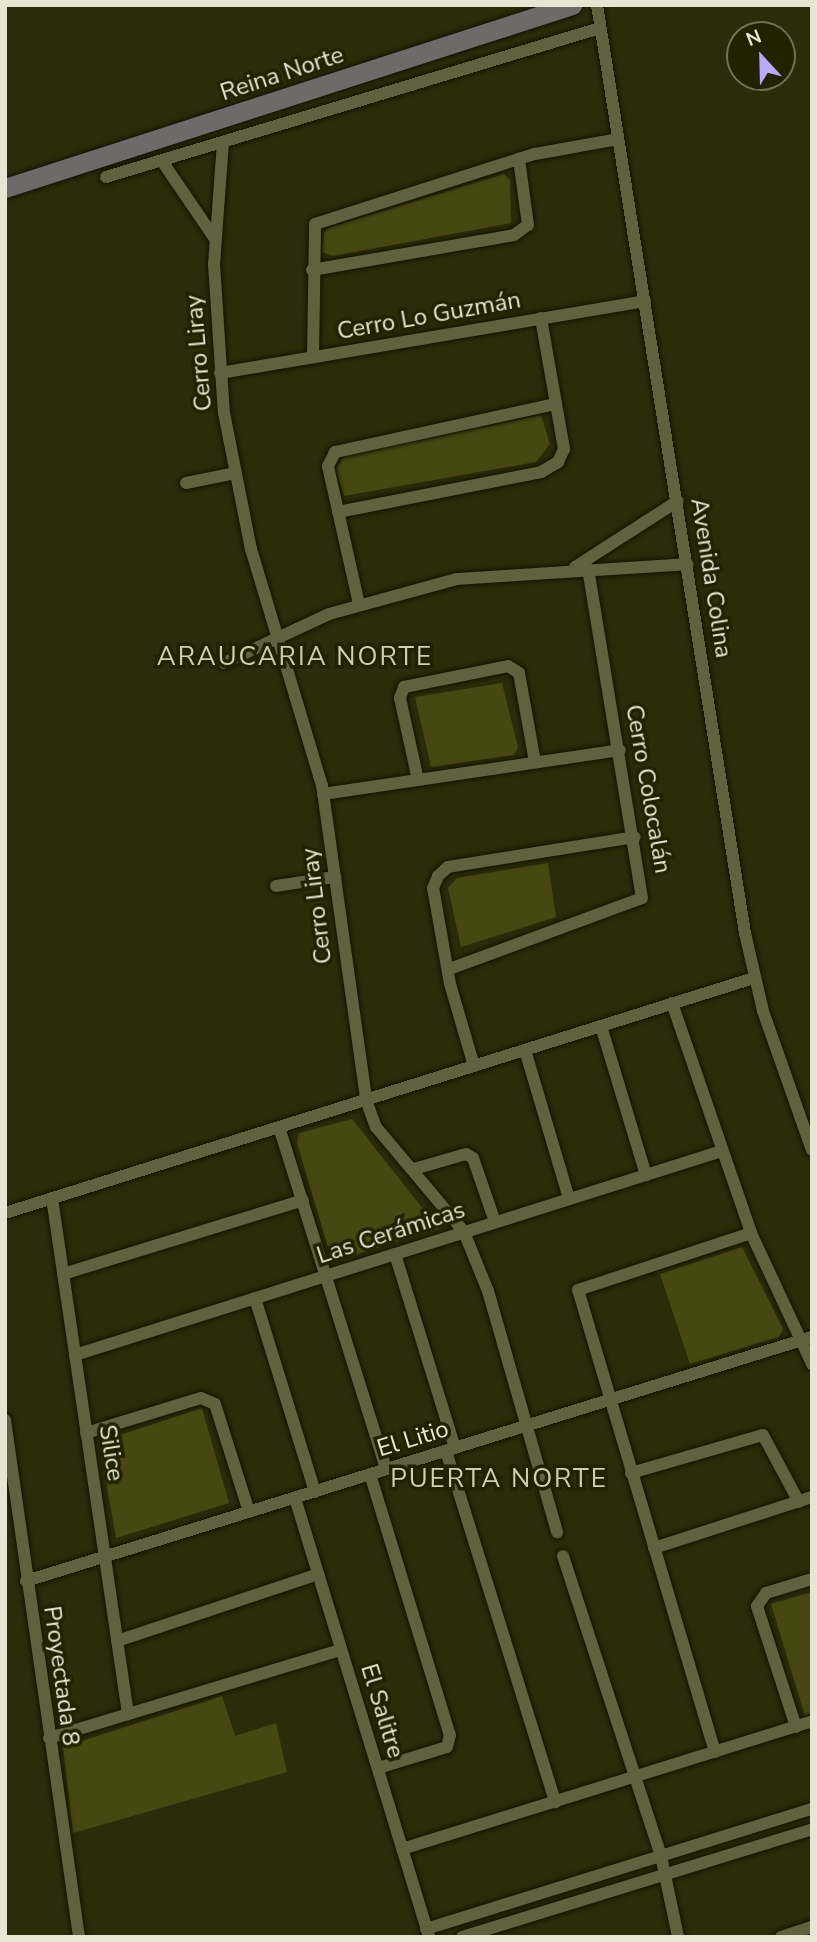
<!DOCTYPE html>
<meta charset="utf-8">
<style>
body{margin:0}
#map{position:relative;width:817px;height:1942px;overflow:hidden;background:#2a2c0a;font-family:"Nunito Sans",sans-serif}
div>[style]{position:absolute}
.green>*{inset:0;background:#474811}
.roads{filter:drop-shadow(0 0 2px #131300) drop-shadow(0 0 2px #131300)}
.street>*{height:12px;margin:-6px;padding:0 6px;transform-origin:6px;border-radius:6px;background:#60623f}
.secondary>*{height:19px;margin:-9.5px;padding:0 9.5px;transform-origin:9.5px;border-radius:9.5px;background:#6d6a69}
span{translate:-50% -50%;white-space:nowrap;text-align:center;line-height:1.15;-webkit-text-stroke:7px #212201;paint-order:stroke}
.street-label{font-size:24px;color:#e5e7d4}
.neighbourhood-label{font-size:26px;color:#cdd0aa;letter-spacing:2px}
.frame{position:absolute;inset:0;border:7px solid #e5e7d4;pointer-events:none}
.north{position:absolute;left:726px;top:21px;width:70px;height:70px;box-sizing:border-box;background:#212201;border:2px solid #6f7155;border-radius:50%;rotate:338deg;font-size:19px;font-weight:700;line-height:28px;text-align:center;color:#e5e7d4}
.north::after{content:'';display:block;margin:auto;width:24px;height:32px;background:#b7abf7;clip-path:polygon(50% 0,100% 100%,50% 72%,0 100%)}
</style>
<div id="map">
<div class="green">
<div style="clip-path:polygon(504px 174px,510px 180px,511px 223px,333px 256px,322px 252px,324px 232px,331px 227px)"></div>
<div style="clip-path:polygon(541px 415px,550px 444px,536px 462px,344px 496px,336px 469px,345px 456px)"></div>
<div style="clip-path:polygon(502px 683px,518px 747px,514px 755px,431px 767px,415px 697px)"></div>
<div style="clip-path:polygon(548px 863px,556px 917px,461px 947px,448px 888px,457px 878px)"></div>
<div style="clip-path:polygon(352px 1119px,439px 1229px,338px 1260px,331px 1257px,297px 1143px,299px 1133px)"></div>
<div style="clip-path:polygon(742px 1247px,783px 1329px,779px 1337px,690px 1364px,660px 1274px)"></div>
<div style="clip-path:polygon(202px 1408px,229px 1503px,116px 1538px,99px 1442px)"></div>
<div style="clip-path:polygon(812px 1592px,812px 1713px,805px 1716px,771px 1604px)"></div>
<div style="clip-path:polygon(222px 1696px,235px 1736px,276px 1723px,287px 1772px,73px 1833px,63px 1747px)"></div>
</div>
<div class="roads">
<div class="street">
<div style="left:597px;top:5px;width:940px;rotate:80.94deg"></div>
<div style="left:745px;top:933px;width:80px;rotate:77deg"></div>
<div style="left:763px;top:1011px;width:147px;rotate:70.6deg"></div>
<div style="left:223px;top:142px;width:122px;rotate:94.2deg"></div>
<div style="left:214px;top:264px;width:149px;rotate:86.2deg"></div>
<div style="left:224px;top:413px;width:139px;rotate:78.8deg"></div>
<div style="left:251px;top:549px;width:246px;rotate:73.3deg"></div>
<div style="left:322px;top:785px;width:318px;rotate:82deg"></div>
<div style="left:366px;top:1100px;width:29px;rotate:70deg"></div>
<div style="left:376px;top:1127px;width:137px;rotate:50deg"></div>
<div style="left:464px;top:1232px;width:64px;rotate:67.9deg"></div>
<div style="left:488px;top:1291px;width:251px;rotate:74deg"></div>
<div style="left:162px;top:161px;width:94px;rotate:55.8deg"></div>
<div style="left:106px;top:177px;width:516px;rotate:-16.78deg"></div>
<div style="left:312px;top:270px;width:205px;rotate:-9.8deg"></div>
<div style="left:514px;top:235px;width:17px;rotate:-36deg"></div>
<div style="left:528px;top:225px;width:67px;rotate:-97.8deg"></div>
<div style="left:313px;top:357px;width:133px;rotate:-89.1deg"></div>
<div style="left:315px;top:224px;width:231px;rotate:-17.7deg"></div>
<div style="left:535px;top:154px;width:84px;rotate:-10.2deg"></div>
<div style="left:220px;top:373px;width:431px;rotate:-9.6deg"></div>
<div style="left:186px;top:483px;width:50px;rotate:-11.5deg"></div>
<div style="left:338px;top:512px;width:207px;rotate:-11.1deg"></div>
<div style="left:541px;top:472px;width:20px;rotate:-30deg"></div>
<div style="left:558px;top:462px;width:14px;rotate:-65deg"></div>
<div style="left:564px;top:449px;width:133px;rotate:-100deg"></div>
<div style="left:575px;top:567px;width:122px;rotate:-32.7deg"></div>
<div style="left:359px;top:604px;width:141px;rotate:-102.7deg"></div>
<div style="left:328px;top:466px;width:16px;rotate:-63deg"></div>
<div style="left:335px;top:452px;width:226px;rotate:-12.3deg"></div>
<div style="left:224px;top:663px;width:116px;rotate:-25deg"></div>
<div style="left:329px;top:614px;width:133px;rotate:-15.3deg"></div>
<div style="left:457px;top:579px;width:231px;rotate:-3.7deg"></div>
<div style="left:418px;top:780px;width:84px;rotate:-102.4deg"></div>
<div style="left:400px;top:698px;width:12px;rotate:-70deg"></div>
<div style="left:404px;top:687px;width:106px;rotate:-11.4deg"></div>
<div style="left:508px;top:666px;width:13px;rotate:32deg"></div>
<div style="left:519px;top:673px;width:90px;rotate:79.8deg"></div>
<div style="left:323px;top:794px;width:300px;rotate:-8.4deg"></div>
<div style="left:276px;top:886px;width:60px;rotate:-8.7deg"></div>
<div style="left:452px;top:968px;width:202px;rotate:-20.2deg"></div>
<div style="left:642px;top:898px;width:334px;rotate:-99.3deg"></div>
<div style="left:672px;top:1003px;width:243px;rotate:71deg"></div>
<div style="left:751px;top:1233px;width:145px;rotate:65deg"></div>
<div style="left:601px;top:1026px;width:156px;rotate:73.2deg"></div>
<div style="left:525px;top:1050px;width:155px;rotate:73.5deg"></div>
<div style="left:474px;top:1066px;width:85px;rotate:-106.3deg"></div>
<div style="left:450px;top:984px;width:97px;rotate:-100deg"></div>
<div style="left:433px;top:888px;width:13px;rotate:-67deg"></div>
<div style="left:438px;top:876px;width:13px;rotate:-42deg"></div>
<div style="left:448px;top:867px;width:189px;rotate:-9.1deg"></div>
<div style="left:279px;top:1127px;width:358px;rotate:72.6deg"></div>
<div style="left:414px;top:1169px;width:54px;rotate:-16.1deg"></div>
<div style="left:466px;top:1154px;width:8px;rotate:30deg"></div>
<div style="left:473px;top:1158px;width:68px;rotate:71deg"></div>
<div style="left:52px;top:1198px;width:522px;rotate:81.62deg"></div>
<div style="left:5px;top:1213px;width:785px;rotate:-17.42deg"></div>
<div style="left:395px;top:1254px;width:203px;rotate:72.8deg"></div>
<div style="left:63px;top:1274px;width:251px;rotate:-17.1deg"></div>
<div style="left:255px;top:1298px;width:203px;rotate:72.8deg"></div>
<div style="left:75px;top:1355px;width:675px;rotate:-17.5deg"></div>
<div style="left:5px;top:1420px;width:522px;rotate:81.85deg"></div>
<div style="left:86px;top:1433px;width:120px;rotate:-16.9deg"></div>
<div style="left:201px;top:1398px;width:15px;rotate:23deg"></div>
<div style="left:215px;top:1404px;width:113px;rotate:72.5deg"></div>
<div style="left:446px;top:1451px;width:368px;rotate:72.7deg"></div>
<div style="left:631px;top:1473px;width:137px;rotate:-16.1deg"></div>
<div style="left:763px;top:1435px;width:76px;rotate:61.8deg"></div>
<div style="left:370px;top:1474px;width:273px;rotate:73deg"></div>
<div style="left:450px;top:1735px;width:12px;rotate:104deg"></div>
<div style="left:447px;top:1747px;width:72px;rotate:163.1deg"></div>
<div style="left:295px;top:1498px;width:459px;rotate:73deg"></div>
<div style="left:654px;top:1548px;width:166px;rotate:-17.9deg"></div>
<div style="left:563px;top:1556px;width:316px;rotate:71.9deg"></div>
<div style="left:661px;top:1856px;width:83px;rotate:78.1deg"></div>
<div style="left:26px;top:1581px;width:823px;rotate:-17.25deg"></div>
<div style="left:117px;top:1641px;width:212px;rotate:-18.4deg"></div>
<div style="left:796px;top:1727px;width:127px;rotate:-107.9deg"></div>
<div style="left:757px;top:1606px;width:16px;rotate:-55deg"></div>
<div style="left:766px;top:1593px;width:48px;rotate:-16.9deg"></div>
<div style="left:49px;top:1738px;width:305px;rotate:-16.8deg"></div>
<div style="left:715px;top:1752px;width:482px;rotate:-106.5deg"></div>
<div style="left:578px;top:1290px;width:182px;rotate:-18.2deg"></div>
<div style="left:402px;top:1849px;width:430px;rotate:-17.3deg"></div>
<div style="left:426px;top:1929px;width:404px;rotate:-17.3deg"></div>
<div style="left:462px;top:1937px;width:366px;rotate:-17.1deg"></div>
<div style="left:781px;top:1937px;width:33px;rotate:-18deg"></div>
</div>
<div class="secondary">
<div style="left:5px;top:188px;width:596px;rotate:-17.89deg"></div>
</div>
</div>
<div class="street-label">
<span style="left:282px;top:74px;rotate:-18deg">Reina Norte</span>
<span style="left:429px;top:316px;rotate:-10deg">Cerro Lo Guzmán</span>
<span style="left:199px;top:353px;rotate:-95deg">Cerro Liray</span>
<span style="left:711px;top:578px;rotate:81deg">Avenida Colina</span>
<span style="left:648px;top:789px;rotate:80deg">Cerro Colocalán</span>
<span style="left:317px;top:906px;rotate:-97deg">Cerro Liray</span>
<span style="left:391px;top:1233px;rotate:-18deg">Las Cerámicas</span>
<span style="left:413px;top:1439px;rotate:-17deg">El Litio</span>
<span style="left:111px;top:1453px;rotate:81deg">Silice</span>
<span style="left:61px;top:1676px;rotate:82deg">Proyectada 8</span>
<span style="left:382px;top:1711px;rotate:73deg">El Salitre</span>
</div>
<div class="neighbourhood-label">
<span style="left:295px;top:657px">ARAUCARIA NORTE</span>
<span style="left:499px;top:1479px">PUERTA NORTE</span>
</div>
<div class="frame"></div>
<div class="north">N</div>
</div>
